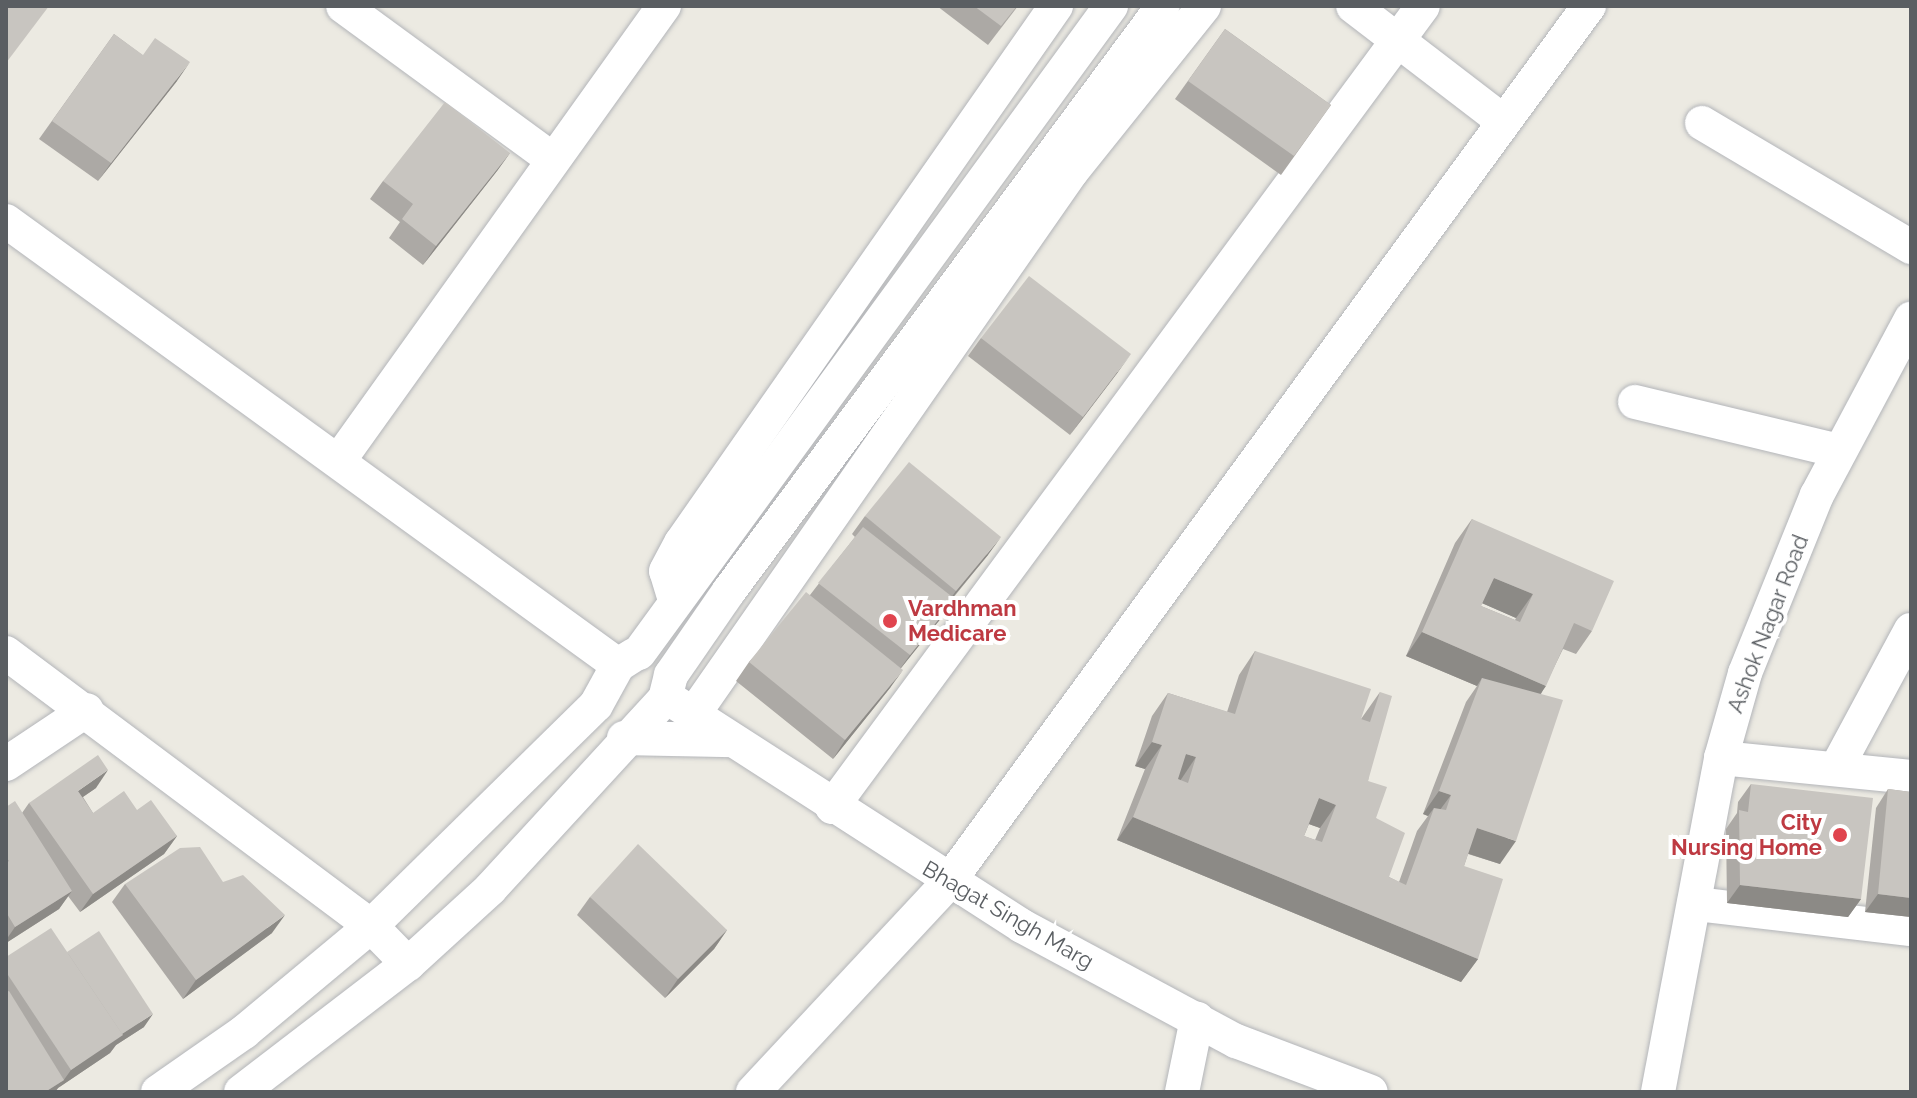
<!DOCTYPE html>
<style>
body{margin:0}
#map{position:relative;width:1917px;height:1098px;overflow:hidden;background:#eceae2;font-family:Raleway,sans-serif}
div>[style]{position:absolute}
.roads{filter:drop-shadow(0 0 2px #b3b5b9) drop-shadow(0 0 2px #b3b5b9)}
.minor>*{height:34px;margin:-17px;padding:0 17px;transform-origin:17px;border-radius:17px;background:#fff}
.wall>*{inset:0;background:#aca9a5}
.shaded-wall>*{inset:0;background:#8c8a86}
.building>*{inset:0;background:#c8c5c0}
.dots>*{width:22px;height:22px;translate:-50% -50%;box-sizing:border-box;border:4px solid #fff;border-radius:50%}
span{translate:-50% -50%;white-space:nowrap;text-align:center;line-height:1.15;-webkit-text-stroke:8px #fff;paint-order:stroke}
.health-label{font-size:22px;color:#be3a42;font-weight:700}
.left{translate:0 -50%;text-align:left}
.right{translate:-100% -50%;text-align:right}
.street-label{font-size:22px;color:#5a5e62}
.frame{position:absolute;inset:0;border:8px solid #5a5e62;pointer-events:none}
</style>
<div id="map">
<div class="roads">
<div class="minor">
<div style="left:343px;top:6px;width:259px;rotate:36.2deg"></div>
<div style="left:1353px;top:6px;width:190px;rotate:37.5deg"></div>
<div style="left:1702px;top:123px;width:243px;rotate:30.7deg"></div>
<div style="left:6px;top:221px;width:756px;rotate:35.96deg"></div>
<div style="left:1635px;top:402px;width:210px;rotate:13.5deg"></div>
<div style="left:340px;top:459px;width:557px;rotate:-54.43deg"></div>
<div style="left:675px;top:600px;width:30px;rotate:-107deg"></div>
<div style="left:666px;top:571px;width:32px;rotate:-62deg"></div>
<div style="left:681px;top:543px;width:655px;rotate:-55.07deg"></div>
<div style="left:6px;top:653px;width:456px;rotate:36.8deg"></div>
<div style="left:371px;top:926px;width:53px;rotate:45.8deg"></div>
<div style="left:639px;top:653px;width:801px;rotate:-53.89deg"></div>
<div style="left:676px;top:703px;width:412px;rotate:32.8deg"></div>
<div style="left:1022px;top:926px;width:243px;rotate:28.3deg"></div>
<div style="left:1236px;top:1041px;width:144px;rotate:20.7deg"></div>
<div style="left:693px;top:715px;width:663px;rotate:-55.14deg"></div>
<div style="left:1072px;top:171px;width:211px;rotate:-51.3deg"></div>
<div style="left:624px;top:738px;width:107px;rotate:1.1deg"></div>
<div style="left:1721px;top:758px;width:191px;rotate:5.7deg"></div>
<div style="left:6px;top:764px;width:97px;rotate:-33.7deg"></div>
<div style="left:1836px;top:769px;width:158px;rotate:-61.7deg"></div>
<div style="left:832px;top:807px;width:995px;rotate:-53.58deg"></div>
<div style="left:1697px;top:904px;width:215px;rotate:6.7deg"></div>
<div style="left:158px;top:1092px;width:105px;rotate:-34.9deg"></div>
<div style="left:244px;top:1032px;width:165px;rotate:-39.8deg"></div>
<div style="left:371px;top:926px;width:315px;rotate:-44.5deg"></div>
<div style="left:596px;top:705px;width:46px;rotate:-61.2deg"></div>
<div style="left:618px;top:665px;width:19px;rotate:-32deg"></div>
<div style="left:241px;top:1092px;width:210px;rotate:-37.5deg"></div>
<div style="left:408px;top:964px;width:111px;rotate:-42.4deg"></div>
<div style="left:490px;top:889px;width:258px;rotate:-47.4deg"></div>
<div style="left:665px;top:699px;width:25px;rotate:-76deg"></div>
<div style="left:671px;top:675px;width:102px;rotate:-55.4deg"></div>
<div style="left:729px;top:591px;width:728px;rotate:-53.43deg"></div>
<div style="left:753px;top:1092px;width:284px;rotate:-47deg"></div>
<div style="left:947px;top:884px;width:1088px;rotate:-53.83deg"></div>
<div style="left:1182px;top:1092px;width:75px;rotate:-78.4deg"></div>
<div style="left:1658px;top:1092px;width:340px;rotate:-79.3deg"></div>
<div style="left:1721px;top:758px;width:88px;rotate:-74.2deg"></div>
<div style="left:1745px;top:673px;width:192px;rotate:-68deg"></div>
<div style="left:1817px;top:495px;width:200px;rotate:-61.9deg"></div>
</div>
</div>
<div class="wall">
<div style="clip-path:polygon(937px 6px,1018px 6px,988px 45px)"></div>
<div style="clip-path:polygon(1225px 29px,1331px 105px,1281px 175px,1175px 99px)"></div>
<div style="clip-path:polygon(114px 34px,177px 81px,98px 181px,39px 139px)"></div>
<div style="clip-path:polygon(510px 153px,497px 171px,423px 265px,389px 238px,400px 222px,370px 199px,383px 181px)"></div>
<div style="clip-path:polygon(981px 338px,1118px 372px,1070px 435px,968px 356px)"></div>
<div style="clip-path:polygon(865px 516px,988px 555px,953px 598px,955px 599px,942px 617px,901px 668px,890px 688px,833px 759px,736px 681px,749px 662px,810px 595px,855px 537px,852px 534px)"></div>
<div style="clip-path:polygon(evenodd,1472px 519px,1592px 631px,1576px 654px,1563px 649px,1541px 694px,1500px 864px,1468px 854px,1464px 866px,1478px 959px,1461px 982px,1117px 840px,1145px 769px,1135px 766px,1152px 716px,1168px 693px,1227px 712px,1239px 675px,1255px 651px,1361px 719px,1380px 692px,1368px 781px,1389px 877px,1399px 882px,1417px 831px,1428px 816px,1423px 814px,1466px 702px,1477px 686px,1406px 656px,1455px 543px,1472px 519px,1482px 603px,1516px 618px,1515px 620px,1481px 606px,1482px 603px,1472px 519px,1309px 824px,1320px 828px,1315px 840px,1304px 836px,1309px 824px)"></div>
<div style="clip-path:polygon(1751px 784px,1861px 899px,1848px 917px,1727px 903px,1726px 829px,1737px 813px,1738px 802px)"></div>
<div style="clip-path:polygon(96px 788px,83px 797px,93px 813px,137px 810px,177px 836px,164px 854px,80px 912px,68px 896px,59px 909px,6px 943px,6px 807px,22px 813px,29px 803px)"></div>
<div style="clip-path:polygon(1888px 789px,1911px 792px,1911px 917px,1865px 912px,1876px 808px)"></div>
<div style="clip-path:polygon(223px 882px,272px 933px,183px 999px,112px 902px,125px 884px)"></div>
<div style="clip-path:polygon(590px 897px,727px 930px,714px 949px,665px 998px,577px 915px)"></div>
<div style="clip-path:polygon(67px 952px,144px 1027px,116px 1045px,110px 1053px,58px 1088px,55px 1092px,6px 1092px,6px 957px)"></div>
</div>
<div class="shaded-wall">
<div style="clip-path:polygon(190px 62px,177px 81px,98px 181px,111px 163px)"></div>
<div style="clip-path:polygon(510px 153px,497px 171px,423px 265px,436px 246px)"></div>
<div style="clip-path:polygon(1131px 354px,1118px 372px,1070px 435px,1083px 417px)"></div>
<div style="clip-path:polygon(1001px 537px,988px 555px,943px 609px,956px 591px)"></div>
<div style="clip-path:polygon(1494px 578px,1533px 594px,1516px 618px,1477px 601px)"></div>
<div style="clip-path:polygon(955px 599px,942px 617px,897px 673px,910px 655px)"></div>
<div style="clip-path:polygon(1422px 632px,1546px 686px,1530px 709px,1482px 678px,1477px 686px,1406px 656px)"></div>
<div style="clip-path:polygon(903px 670px,890px 688px,833px 759px,845px 740px)"></div>
<div style="clip-path:polygon(1152px 742px,1162px 745px,1145px 769px,1135px 766px)"></div>
<div style="clip-path:polygon(1186px 754px,1196px 757px,1180px 781px,1170px 778px)"></div>
<div style="clip-path:polygon(108px 770px,96px 788px,65px 809px,78px 791px)"></div>
<div style="clip-path:polygon(1439px 791px,1451px 795px,1434px 818px,1434px 808px,1428px 816px,1423px 814px)"></div>
<div style="clip-path:polygon(1319px 798px,1336px 805px,1320px 828px,1303px 822px)"></div>
<div style="clip-path:polygon(1133px 817px,1478px 959px,1461px 982px,1117px 840px)"></div>
<div style="clip-path:polygon(1477px 828px,1516px 841px,1500px 864px,1460px 851px)"></div>
<div style="clip-path:polygon(177px 836px,164px 854px,80px 912px,93px 894px)"></div>
<div style="clip-path:polygon(1740px 885px,1861px 899px,1848px 917px,1727px 903px)"></div>
<div style="clip-path:polygon(72px 891px,59px 909px,6px 943px,6px 940px,15px 927px)"></div>
<div style="clip-path:polygon(1878px 894px,1911px 898px,1911px 917px,1865px 912px)"></div>
<div style="clip-path:polygon(285px 915px,272px 933px,183px 999px,196px 980px)"></div>
<div style="clip-path:polygon(727px 930px,714px 949px,665px 998px,678px 979px)"></div>
<div style="clip-path:polygon(153px 1014px,144px 1027px,116px 1045px,110px 1053px,58px 1088px,71px 1070px,120px 1035px)"></div>
<div style="clip-path:polygon(64px 1080px,55px 1092px,45px 1092px)"></div>
</div>
<div class="building">
<div style="clip-path:polygon(6px 6px,49px 6px,6px 63px)"></div>
<div style="clip-path:polygon(974px 6px,1017px 6px,1001px 26px)"></div>
<div style="clip-path:polygon(1225px 29px,1331px 105px,1294px 156px,1188px 81px)"></div>
<div style="clip-path:polygon(114px 34px,143px 55px,155px 38px,190px 62px,111px 163px,52px 121px)"></div>
<div style="clip-path:polygon(445px 102px,510px 153px,436px 246px,402px 219px,413px 204px,383px 181px)"></div>
<div style="clip-path:polygon(1029px 276px,1131px 354px,1083px 417px,981px 338px)"></div>
<div style="clip-path:polygon(909px 462px,1001px 537px,956px 591px,865px 516px)"></div>
<div style="clip-path:polygon(evenodd,1472px 519px,1614px 581px,1592px 631px,1574px 623px,1546px 686px,1422px 632px,1472px 519px,1494px 578px,1533px 594px,1520px 622px,1481px 606px,1494px 578px)"></div>
<div style="clip-path:polygon(863px 527px,955px 599px,910px 655px,818px 583px)"></div>
<div style="clip-path:polygon(806px 592px,903px 670px,845px 740px,749px 662px)"></div>
<div style="clip-path:polygon(evenodd,1255px 651px,1371px 689px,1361px 719px,1370px 722px,1380px 692px,1392px 696px,1368px 781px,1387px 787px,1376px 818px,1405px 833px,1389px 877px,1406px 885px,1434px 808px,1446px 810px,1451px 795px,1439px 791px,1482px 678px,1563px 700px,1516px 841px,1477px 828px,1464px 866px,1503px 879px,1478px 959px,1133px 817px,1162px 745px,1152px 742px,1168px 693px,1235px 714px,1255px 651px,1186px 754px,1196px 757px,1188px 783px,1178px 779px,1186px 754px,1255px 651px,1319px 798px,1336px 805px,1322px 842px,1304px 836px,1319px 798px)"></div>
<div style="clip-path:polygon(98px 755px,108px 770px,78px 791px,93px 813px,124px 791px,137px 810px,151px 800px,177px 836px,93px 894px,29px 803px)"></div>
<div style="clip-path:polygon(1751px 784px,1873px 798px,1861px 899px,1740px 885px,1739px 810px,1748px 812px)"></div>
<div style="clip-path:polygon(1888px 789px,1911px 792px,1911px 898px,1878px 894px)"></div>
<div style="clip-path:polygon(15px 801px,72px 891px,15px 927px,6px 912px,6px 863px,9px 861px,6px 857px,6px 807px)"></div>
<div style="clip-path:polygon(638px 844px,727px 930px,678px 979px,590px 897px)"></div>
<div style="clip-path:polygon(200px 847px,223px 882px,243px 875px,285px 915px,196px 980px,125px 884px,180px 848px)"></div>
<div style="clip-path:polygon(51px 928px,123px 1035px,71px 1070px,6px 972px,6px 957px)"></div>
<div style="clip-path:polygon(99px 931px,153px 1014px,122px 1034px,67px 952px)"></div>
<div style="clip-path:polygon(9px 991px,64px 1080px,45px 1092px,6px 1092px,6px 992px)"></div>
</div>
<div class="dots">
<div style="left:890px;top:621px;background:#e0444e"></div>
<div style="left:1840px;top:835px;background:#e0444e"></div>
</div>
<div class="health-label">
<span class="left" style="left:908px;top:621px">Vardhman<br>Medicare</span>
<span class="right" style="left:1822px;top:835px">City<br>Nursing Home</span>
</div>
<div class="street-label">
<span style="left:1768px;top:624px;rotate:-69deg">Ashok Nagar Road</span>
<span style="left:1008px;top:915px;rotate:30deg">Bhagat Singh Marg</span>
</div>
<div class="frame"></div>
</div>
